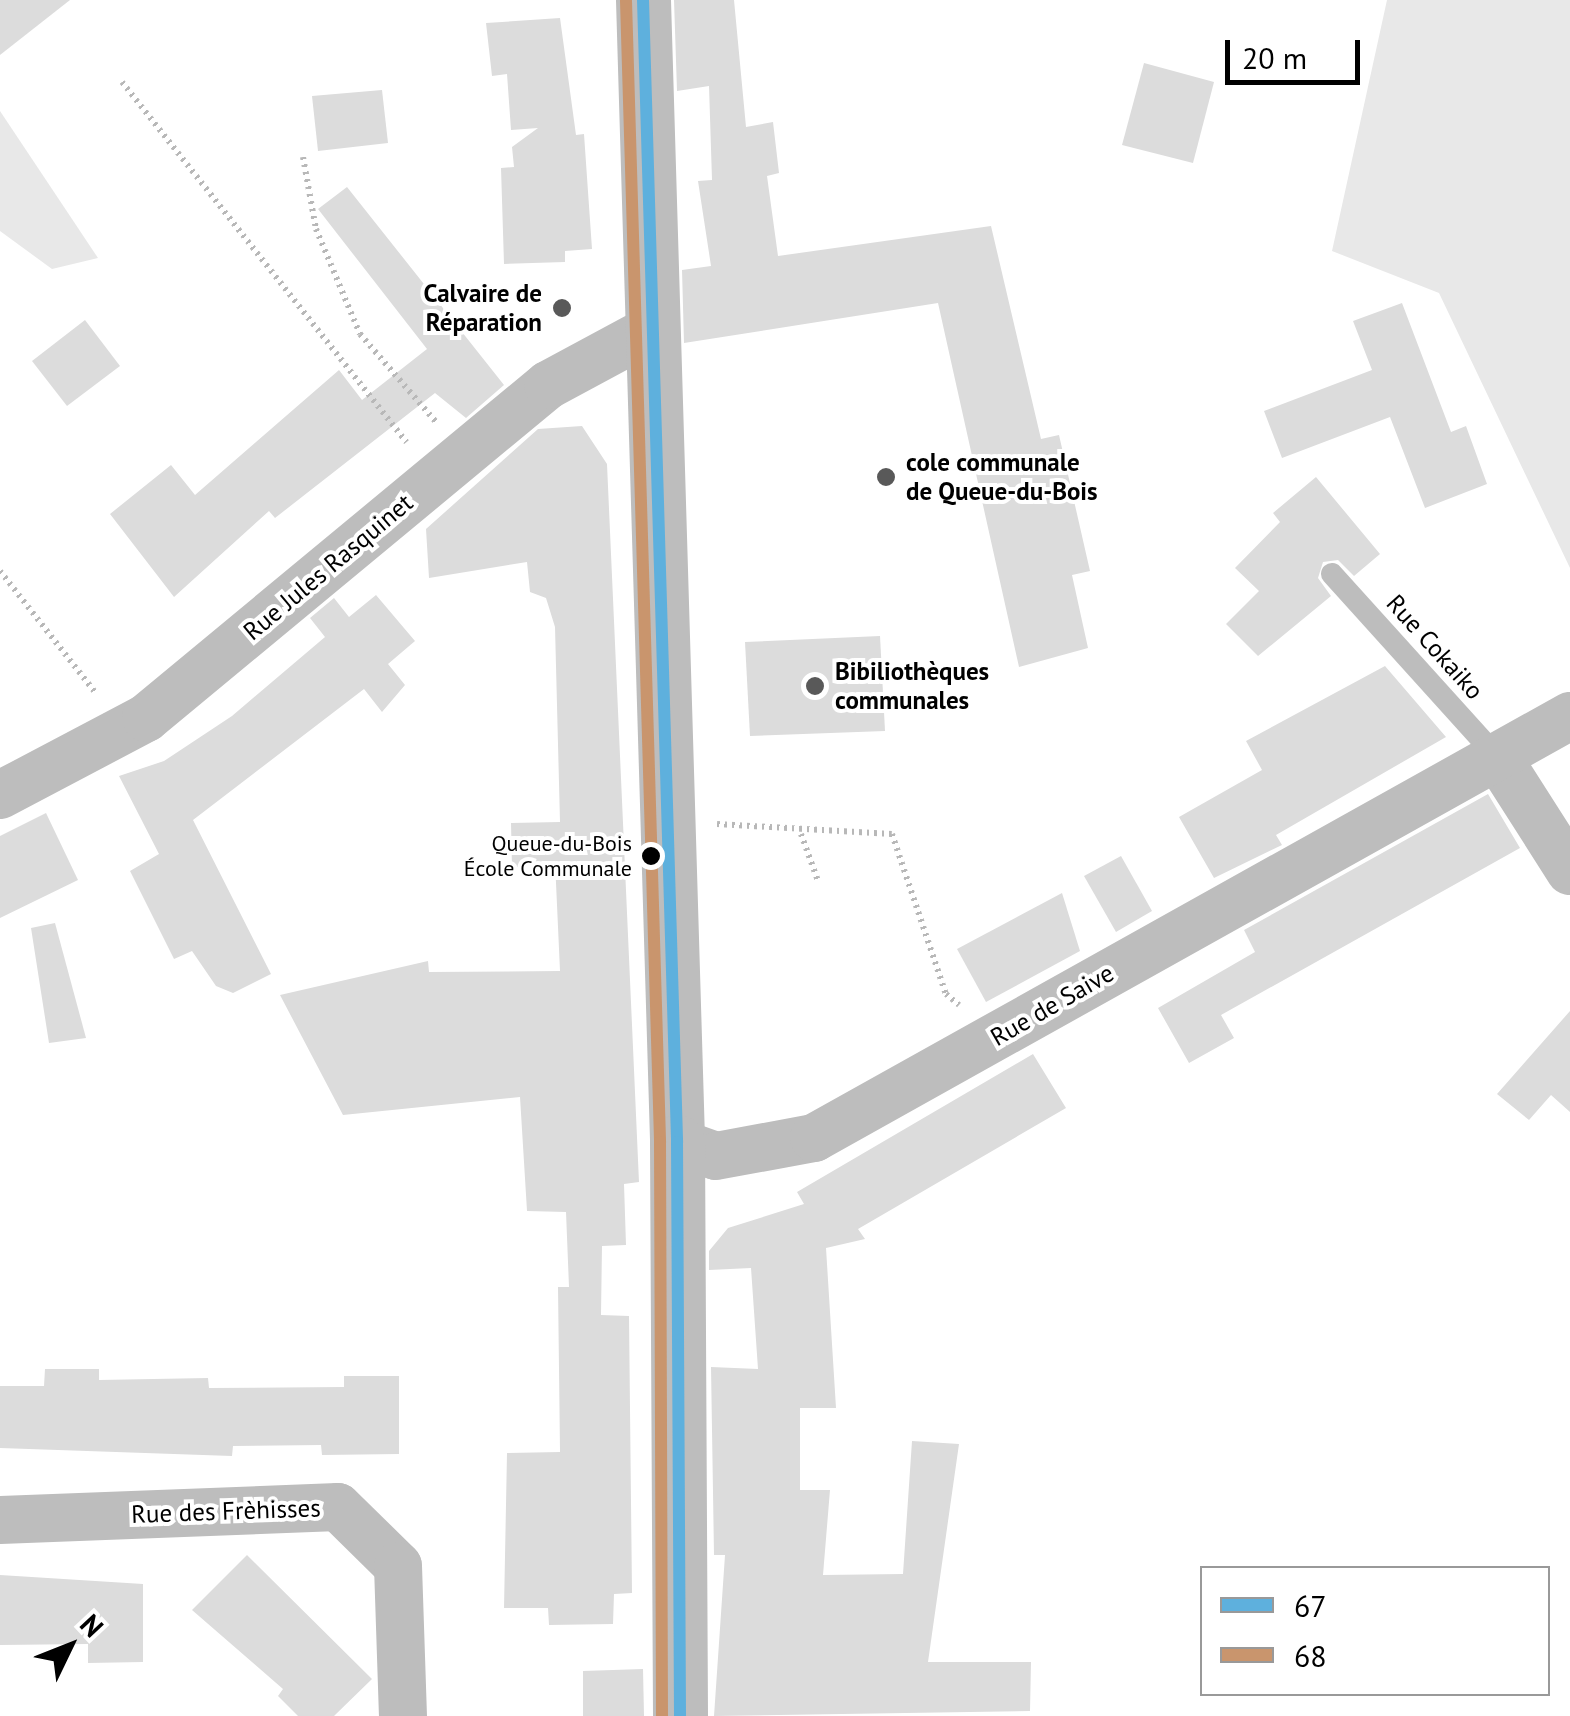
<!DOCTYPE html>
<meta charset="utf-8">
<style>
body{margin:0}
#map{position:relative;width:1570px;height:1716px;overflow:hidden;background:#fff;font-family:"PT Sans",sans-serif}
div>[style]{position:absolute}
.green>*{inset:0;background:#e8e8e8}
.building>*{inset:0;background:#dcdcdc}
.path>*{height:6px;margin-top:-3px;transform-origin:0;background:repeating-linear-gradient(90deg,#b8b8b8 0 2.5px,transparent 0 7.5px)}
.service>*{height:22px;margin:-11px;padding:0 11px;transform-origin:11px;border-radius:11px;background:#bdbdbd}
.minor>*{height:48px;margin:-24px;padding:0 24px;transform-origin:24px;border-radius:24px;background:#bdbdbd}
.tertiary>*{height:55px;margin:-27.5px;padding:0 27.5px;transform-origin:27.5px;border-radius:27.5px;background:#bdbdbd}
.bus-1>*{height:12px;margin:-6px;padding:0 6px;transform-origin:6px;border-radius:6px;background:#5eb0dd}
.bus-2>*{height:12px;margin:-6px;padding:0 6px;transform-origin:6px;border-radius:6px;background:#c9956d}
.dots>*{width:28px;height:28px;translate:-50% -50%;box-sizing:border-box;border:5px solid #fff;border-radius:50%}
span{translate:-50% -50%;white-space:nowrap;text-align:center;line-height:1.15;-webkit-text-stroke:8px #fff;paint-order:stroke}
.bus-label{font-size:22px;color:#000}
.right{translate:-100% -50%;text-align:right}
.poi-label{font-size:25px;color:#000;font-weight:700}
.left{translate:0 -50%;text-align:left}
.street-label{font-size:25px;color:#000}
.legend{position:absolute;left:1200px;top:1566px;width:350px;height:130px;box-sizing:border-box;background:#fff;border:2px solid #999;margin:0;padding:12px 18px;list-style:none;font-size:30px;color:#000}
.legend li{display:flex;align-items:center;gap:20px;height:50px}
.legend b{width:50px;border:2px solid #999}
.north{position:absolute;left:20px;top:1596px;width:100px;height:100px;-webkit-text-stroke:8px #fff;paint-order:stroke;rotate:47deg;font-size:28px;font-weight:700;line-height:40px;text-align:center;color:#000}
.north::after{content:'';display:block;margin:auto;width:35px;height:45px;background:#000;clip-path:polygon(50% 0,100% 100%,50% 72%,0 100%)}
.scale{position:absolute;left:1225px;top:40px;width:135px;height:45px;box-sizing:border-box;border:5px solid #000;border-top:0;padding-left:12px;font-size:30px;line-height:35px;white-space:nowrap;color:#000;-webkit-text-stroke:8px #fff;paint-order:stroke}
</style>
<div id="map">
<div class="green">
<div style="clip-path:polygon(1387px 0,1570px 0,1570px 568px,1439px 293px,1332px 251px)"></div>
<div style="clip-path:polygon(0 111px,98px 258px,52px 269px,0 231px)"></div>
</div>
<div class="building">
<div style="clip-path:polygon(0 0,70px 0,0 55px)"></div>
<div style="clip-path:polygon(674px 0,734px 0,746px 127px,773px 122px,779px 173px,767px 176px,778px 256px,991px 226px,1041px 439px,1059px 435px,1090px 571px,1072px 575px,1088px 648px,1019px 667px,938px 303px,684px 343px,682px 270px,711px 266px,698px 181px,712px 180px,709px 86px,677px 91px)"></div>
<div style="clip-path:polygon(560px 18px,576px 135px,584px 134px,592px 249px,565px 251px,565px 262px,504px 264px,501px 168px,514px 167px,512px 147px,538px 128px,511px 130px,507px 74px,492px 76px,486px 23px)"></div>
<div style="clip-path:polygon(1144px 63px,1214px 82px,1193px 163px,1122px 145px)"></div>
<div style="clip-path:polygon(382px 90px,388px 143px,318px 151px,312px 96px)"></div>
<div style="clip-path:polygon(347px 187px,504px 385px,466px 418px,435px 393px,275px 518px,269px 511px,174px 597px,110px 514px,171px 465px,195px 495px,339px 370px,362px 400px,427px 349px,318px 209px)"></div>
<div style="clip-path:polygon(1402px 303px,1451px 432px,1466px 426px,1487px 484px,1425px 508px,1390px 417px,1282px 458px,1264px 411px,1372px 370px,1353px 321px)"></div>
<div style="clip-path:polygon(85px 320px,120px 366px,67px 406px,32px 361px)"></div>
<div style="clip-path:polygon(582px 426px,607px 464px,639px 1182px,624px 1184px,626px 1245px,602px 1246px,601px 1315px,629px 1316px,632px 1593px,614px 1594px,613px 1624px,549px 1625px,548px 1608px,504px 1608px,507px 1453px,560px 1452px,558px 1287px,569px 1287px,566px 1212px,527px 1211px,520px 1097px,343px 1115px,280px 995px,428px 961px,429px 972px,560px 971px,555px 861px,512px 868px,511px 823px,560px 822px,555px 627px,546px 598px,530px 592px,527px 562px,429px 578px,426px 529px,538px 429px)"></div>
<div style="clip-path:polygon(1316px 477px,1380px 554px,1354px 576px,1338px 560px,1323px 562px,1318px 578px,1331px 596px,1258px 656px,1226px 624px,1259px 591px,1235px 568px,1280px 522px,1273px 513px)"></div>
<div style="clip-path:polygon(376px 595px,415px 641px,388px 664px,405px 685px,382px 712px,364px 689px,193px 820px,271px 974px,233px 993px,216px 986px,192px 951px,174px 959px,130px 871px,159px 854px,119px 776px,164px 761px,232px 716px,325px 637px,310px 618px,334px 598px,349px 617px)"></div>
<div style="clip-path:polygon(880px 636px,885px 731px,750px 736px,745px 642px)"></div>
<div style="clip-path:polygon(1385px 666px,1446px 737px,1276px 835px,1282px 845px,1214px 878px,1179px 817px,1262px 770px,1246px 741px)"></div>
<div style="clip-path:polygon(1488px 794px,1520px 848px,1221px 1015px,1234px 1038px,1189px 1063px,1158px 1008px,1255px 952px,1244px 930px)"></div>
<div style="clip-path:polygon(46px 813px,78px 880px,0 918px,0 836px)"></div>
<div style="clip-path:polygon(1121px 856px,1152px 911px,1116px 932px,1084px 876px)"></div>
<div style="clip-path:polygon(1062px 893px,1080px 951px,986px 1002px,957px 949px)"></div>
<div style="clip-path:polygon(55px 923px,86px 1038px,49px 1043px,31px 928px)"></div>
<div style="clip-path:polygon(1570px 1011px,1570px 1112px,1551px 1095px,1529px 1120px,1497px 1094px)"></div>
<div style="clip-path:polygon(1033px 1054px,1066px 1108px,858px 1229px,865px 1239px,826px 1248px,836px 1408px,800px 1408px,800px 1490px,830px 1490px,823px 1575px,903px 1574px,912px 1441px,959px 1444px,928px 1662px,1031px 1662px,1030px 1711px,714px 1716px,725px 1555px,714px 1555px,711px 1367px,758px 1369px,751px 1268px,709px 1270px,709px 1251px,728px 1228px,804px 1204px,797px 1192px)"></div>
<div style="clip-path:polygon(45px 1369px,99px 1369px,99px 1380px,208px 1378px,209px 1388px,344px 1387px,344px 1376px,399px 1376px,399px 1454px,322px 1455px,321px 1445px,233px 1446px,232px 1456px,0 1448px,0 1386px,44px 1386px)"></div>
<div style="clip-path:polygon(247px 1555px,372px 1679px,334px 1716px,298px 1716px,278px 1696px,283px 1689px,192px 1610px)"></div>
<div style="clip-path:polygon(0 1575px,143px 1584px,143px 1662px,88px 1663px,88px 1644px,0 1645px)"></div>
<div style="clip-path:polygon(643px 1669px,644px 1716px,583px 1716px,583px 1671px)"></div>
</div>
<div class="path">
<div style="left:122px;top:82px;width:459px;rotate:51.7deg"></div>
<div style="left:303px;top:157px;width:73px;rotate:79.8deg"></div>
<div style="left:316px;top:229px;width:114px;rotate:67.3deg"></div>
<div style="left:360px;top:334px;width:116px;rotate:49.2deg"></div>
<div style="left:0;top:571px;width:154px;rotate:51.9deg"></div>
<div style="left:717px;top:824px;width:175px;rotate:3.3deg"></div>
<div style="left:892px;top:834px;width:169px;rotate:71.4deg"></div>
<div style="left:946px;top:994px;width:17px;rotate:40deg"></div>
<div style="left:801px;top:834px;width:50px;rotate:70.1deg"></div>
</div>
<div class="service">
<div style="left:1332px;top:574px;width:248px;rotate:47.9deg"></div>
</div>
<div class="minor">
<div style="left:1498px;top:758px;width:134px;rotate:57.5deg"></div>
<div style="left:0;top:795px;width:165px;rotate:-27.8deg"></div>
<div style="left:146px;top:718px;width:522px;rotate:-39.64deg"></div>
<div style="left:548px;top:385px;width:116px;rotate:-28.3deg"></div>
<div style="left:677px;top:1142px;width:41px;rotate:19.7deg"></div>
<div style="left:716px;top:1156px;width:100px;rotate:-10.4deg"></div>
<div style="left:814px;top:1138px;width:866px;rotate:-29.17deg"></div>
<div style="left:0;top:1520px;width:338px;rotate:-2.2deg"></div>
<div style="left:338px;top:1507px;width:84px;rotate:44.5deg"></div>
<div style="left:398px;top:1566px;width:150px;rotate:88.1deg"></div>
</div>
<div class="tertiary">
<div style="left:643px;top:0;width:1143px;rotate:88.29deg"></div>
<div style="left:677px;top:1142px;width:574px;rotate:89.7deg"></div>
</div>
<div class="bus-1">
<div style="left:643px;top:0;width:1143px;rotate:88.29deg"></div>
<div style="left:677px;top:1142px;width:574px;rotate:89.7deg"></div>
</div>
<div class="bus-2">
<div style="left:626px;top:1px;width:1142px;rotate:88.29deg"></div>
<div style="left:660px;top:1142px;width:574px;rotate:89.8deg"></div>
</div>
<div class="dots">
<div style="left:562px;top:308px;background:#595959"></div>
<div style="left:886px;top:477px;background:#595959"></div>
<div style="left:815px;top:686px;background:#595959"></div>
<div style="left:651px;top:856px;background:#000"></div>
</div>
<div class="bus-label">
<span class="right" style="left:632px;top:856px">Queue-du-Bois<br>École Communale</span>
</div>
<div class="poi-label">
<span class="right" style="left:542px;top:308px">Calvaire de<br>Réparation</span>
<span class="left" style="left:906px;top:477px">cole communale<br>de Queue-du-Bois</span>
<span class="left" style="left:835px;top:686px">Bibiliothèques<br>communales</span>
</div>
<div class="street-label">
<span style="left:328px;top:567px;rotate:-40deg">Rue Jules Rasquinet</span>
<span style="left:1435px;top:647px;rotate:48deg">Rue Cokaiko</span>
<span style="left:1052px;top:1005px;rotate:-30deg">Rue de Saive</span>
<span style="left:226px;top:1511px;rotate:-2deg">Rue des Frèhisses</span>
</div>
<ul class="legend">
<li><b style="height:12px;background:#5eb0dd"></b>67</li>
<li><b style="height:12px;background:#c9956d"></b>68</li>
</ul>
<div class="north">N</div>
<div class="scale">20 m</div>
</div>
